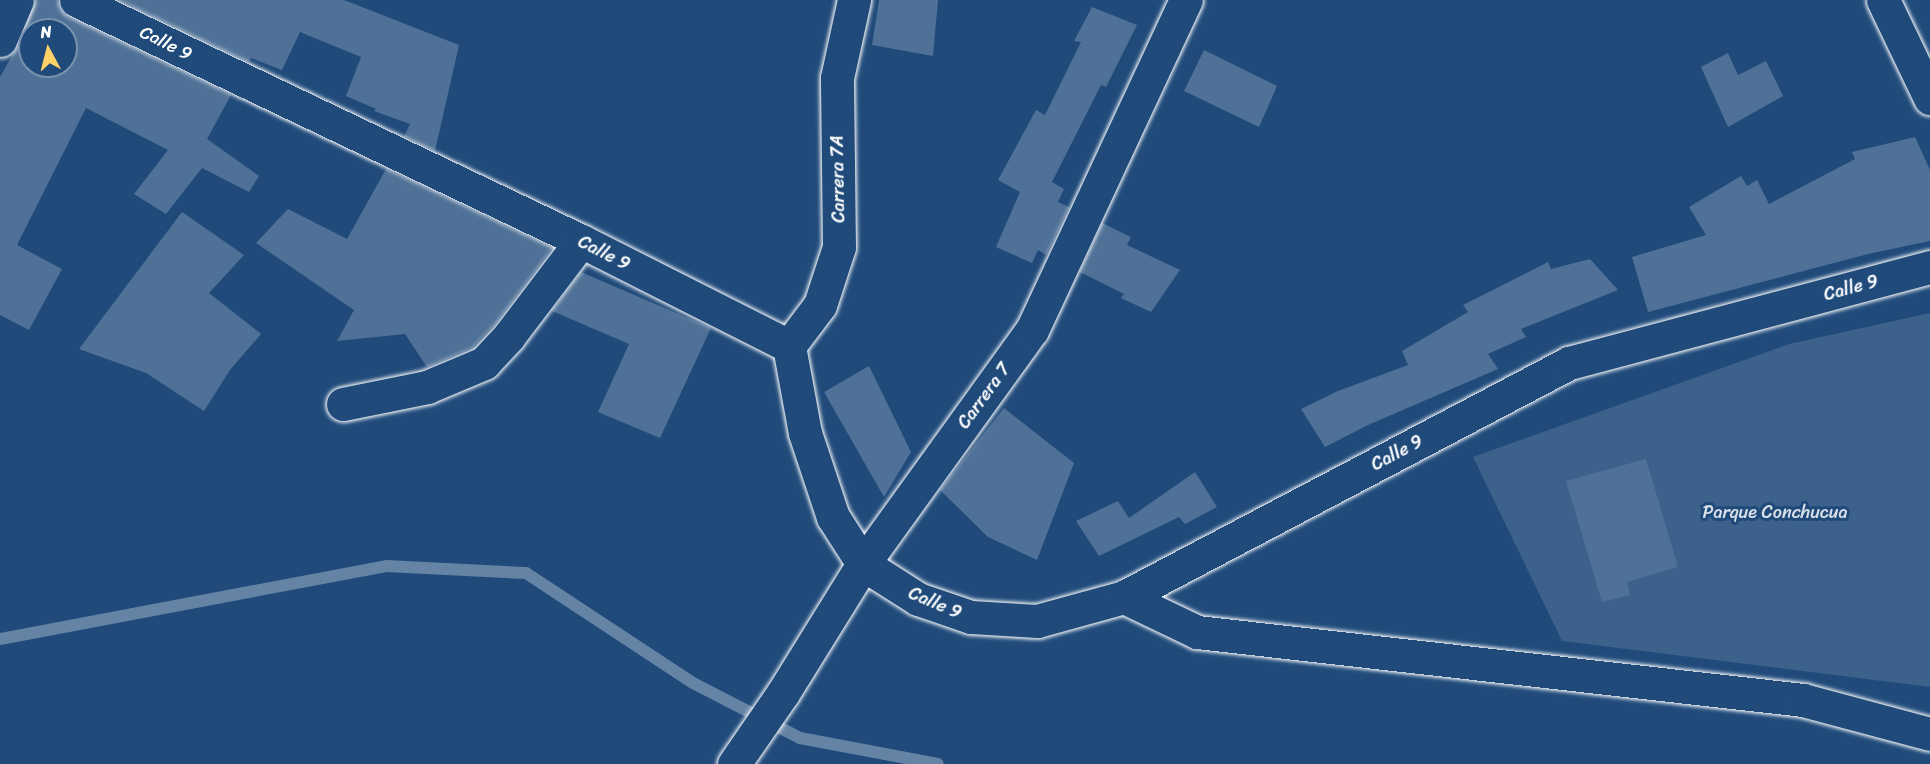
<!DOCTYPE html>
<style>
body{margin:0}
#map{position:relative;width:1930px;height:764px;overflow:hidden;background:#1f4a7a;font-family:Sriracha,sans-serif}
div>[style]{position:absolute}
.green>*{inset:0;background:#3c618b}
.stream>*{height:12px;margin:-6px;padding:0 6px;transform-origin:6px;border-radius:6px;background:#6583a4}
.building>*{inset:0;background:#507197}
.roads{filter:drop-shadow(0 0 2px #fff) drop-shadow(0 0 2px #fff)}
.street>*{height:33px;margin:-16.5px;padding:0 16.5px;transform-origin:16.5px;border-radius:16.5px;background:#1f4a7a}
.secondary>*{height:33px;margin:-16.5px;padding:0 16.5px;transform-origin:16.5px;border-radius:16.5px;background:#1f4a7a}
span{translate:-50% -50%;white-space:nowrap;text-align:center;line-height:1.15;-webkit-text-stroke:6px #1f4a7a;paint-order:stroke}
.street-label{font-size:18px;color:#fff}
.park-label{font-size:18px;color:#d8dfe8}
.north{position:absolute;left:18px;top:18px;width:60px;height:60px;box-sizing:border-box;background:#1f4a7a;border:2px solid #7992af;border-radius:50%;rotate:353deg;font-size:16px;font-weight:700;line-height:24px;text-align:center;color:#fff}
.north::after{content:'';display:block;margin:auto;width:21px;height:27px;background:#ffd166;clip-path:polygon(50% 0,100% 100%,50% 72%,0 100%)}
</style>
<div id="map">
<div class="green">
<div style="clip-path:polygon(1930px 313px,1930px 687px,1562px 641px,1473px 457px,1789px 344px)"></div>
</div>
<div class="stream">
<div style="left:0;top:639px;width:393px;rotate:-10.7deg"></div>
<div style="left:386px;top:566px;width:140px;rotate:2.9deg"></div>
<div style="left:526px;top:573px;width:200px;rotate:33.4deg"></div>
<div style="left:693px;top:683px;width:120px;rotate:27.2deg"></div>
<div style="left:800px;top:738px;width:140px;rotate:10.7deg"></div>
</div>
<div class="building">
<div style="clip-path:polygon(evenodd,36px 0,57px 0,60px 10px,68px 17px,231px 95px,207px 139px,259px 176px,249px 192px,202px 168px,166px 214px,134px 194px,168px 150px,86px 108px,17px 245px,62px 269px,29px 330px,0 315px,0 77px,17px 47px,36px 0,30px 30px,66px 30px,66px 66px,30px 66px,30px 30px)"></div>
<div style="clip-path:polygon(120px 0,344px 0,459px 45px,435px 151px,404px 136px,410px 124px,374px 111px,376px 109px,346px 96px,361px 57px,300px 32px,282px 70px,251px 58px,249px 62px)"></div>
<div style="clip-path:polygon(879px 0,938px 0,933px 56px,872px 45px)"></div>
<div style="clip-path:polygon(1092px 7px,1137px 25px,1106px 87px,1101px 85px,1052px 182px,1064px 189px,1058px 202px,1069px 207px,1046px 255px,1038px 250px,1032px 263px,996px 247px,1020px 192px,998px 180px,1036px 110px,1045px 115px,1081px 42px,1074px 41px)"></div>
<div style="clip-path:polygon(1204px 50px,1277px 86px,1259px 127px,1184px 91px)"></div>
<div style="clip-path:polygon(1728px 53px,1738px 75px,1766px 61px,1783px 96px,1728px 127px,1701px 67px)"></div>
<div style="clip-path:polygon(1915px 137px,1930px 170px,1930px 241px,1868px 254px,1648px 312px,1632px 257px,1706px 235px,1689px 207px,1741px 176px,1747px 186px,1757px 180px,1769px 204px,1855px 159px,1852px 152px)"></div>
<div style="clip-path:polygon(386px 169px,552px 248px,495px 324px,473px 347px,427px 367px,405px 334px,337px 341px,354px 310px,256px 243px,288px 209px,347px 239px)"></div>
<div style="clip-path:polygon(182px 212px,244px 255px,209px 293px,261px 334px,230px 370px,204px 411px,146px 373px,79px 349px)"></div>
<div style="clip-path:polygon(1102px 223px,1131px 237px,1127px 245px,1180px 270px,1151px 312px,1121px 298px,1124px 294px,1080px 272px)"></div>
<div style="clip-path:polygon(1590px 259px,1618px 290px,1521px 329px,1526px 337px,1488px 354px,1498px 369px,1368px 425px,1325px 447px,1301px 409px,1338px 391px,1408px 365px,1402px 351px,1468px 312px,1463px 305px,1548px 262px,1551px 269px)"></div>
<div style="clip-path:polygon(581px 272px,711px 328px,660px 438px,598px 412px,629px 344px,552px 311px)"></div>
<div style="clip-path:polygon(869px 366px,911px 452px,884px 497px,824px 392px)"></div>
<div style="clip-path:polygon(1004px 408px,1074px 463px,1037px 560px,988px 537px,940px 490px)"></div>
<div style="clip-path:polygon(1646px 459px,1678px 567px,1627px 582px,1630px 595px,1602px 602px,1566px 481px)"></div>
<div style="clip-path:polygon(1195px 472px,1217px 507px,1185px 524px,1179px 517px,1099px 556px,1076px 521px,1118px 501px,1129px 518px)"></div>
</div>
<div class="roads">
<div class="street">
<div style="left:76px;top:0;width:560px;rotate:25.51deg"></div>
<div style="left:581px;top:241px;width:233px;rotate:26.8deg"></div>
<div style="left:789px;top:346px;width:88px;rotate:79.6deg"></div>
<div style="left:805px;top:433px;width:89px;rotate:71.6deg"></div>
<div style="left:833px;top:517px;width:56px;rotate:57.4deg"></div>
<div style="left:863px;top:564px;width:289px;rotate:-54.2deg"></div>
<div style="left:1032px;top:330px;width:364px;rotate:-65deg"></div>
<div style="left:1883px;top:0;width:109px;rotate:64.4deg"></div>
<div style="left:0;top:40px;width:43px;rotate:-67deg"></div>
<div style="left:789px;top:346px;width:51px;rotate:-52.9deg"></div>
<div style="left:820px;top:305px;width:61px;rotate:-71.9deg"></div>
<div style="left:839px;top:247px;width:169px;rotate:-90.7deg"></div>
<div style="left:837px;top:78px;width:80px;rotate:-77.7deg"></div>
<div style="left:343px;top:404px;width:86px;rotate:-11.4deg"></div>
<div style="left:427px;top:387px;width:62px;rotate:-22.8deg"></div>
<div style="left:484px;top:363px;width:37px;rotate:-47deg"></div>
<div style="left:509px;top:336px;width:119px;rotate:-52.8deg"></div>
<div style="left:1124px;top:597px;width:81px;rotate:25.6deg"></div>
<div style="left:1197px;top:632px;width:610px;rotate:6.4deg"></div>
<div style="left:1803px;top:700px;width:131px;rotate:15deg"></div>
</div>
<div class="secondary">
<div style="left:734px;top:764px;width:86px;rotate:-55.4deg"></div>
<div style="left:783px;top:693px;width:152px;rotate:-58.2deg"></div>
<div style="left:863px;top:564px;width:65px;rotate:32.5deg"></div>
<div style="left:918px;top:599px;width:56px;rotate:18.8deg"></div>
<div style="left:971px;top:617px;width:66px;rotate:3.5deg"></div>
<div style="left:1037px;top:621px;width:90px;rotate:-15.4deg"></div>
<div style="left:1124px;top:597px;width:503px;rotate:-27.74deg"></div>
<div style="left:1569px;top:363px;width:374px;rotate:-14.9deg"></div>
</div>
</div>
<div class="street-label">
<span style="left:166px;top:43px;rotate:26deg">Calle 9</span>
<span style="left:838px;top:179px;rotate:-91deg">Carrera 7A</span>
<span style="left:604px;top:253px;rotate:27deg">Calle 9</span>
<span style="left:1851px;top:288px;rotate:-15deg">Calle 9</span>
<span style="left:984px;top:396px;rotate:-54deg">Carrera 7</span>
<span style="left:1397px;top:453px;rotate:-28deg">Calle 9</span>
<span style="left:935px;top:603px;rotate:23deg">Calle 9</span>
</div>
<div class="park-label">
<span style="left:1775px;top:512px">Parque Conchucua</span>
</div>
<div class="north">N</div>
</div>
